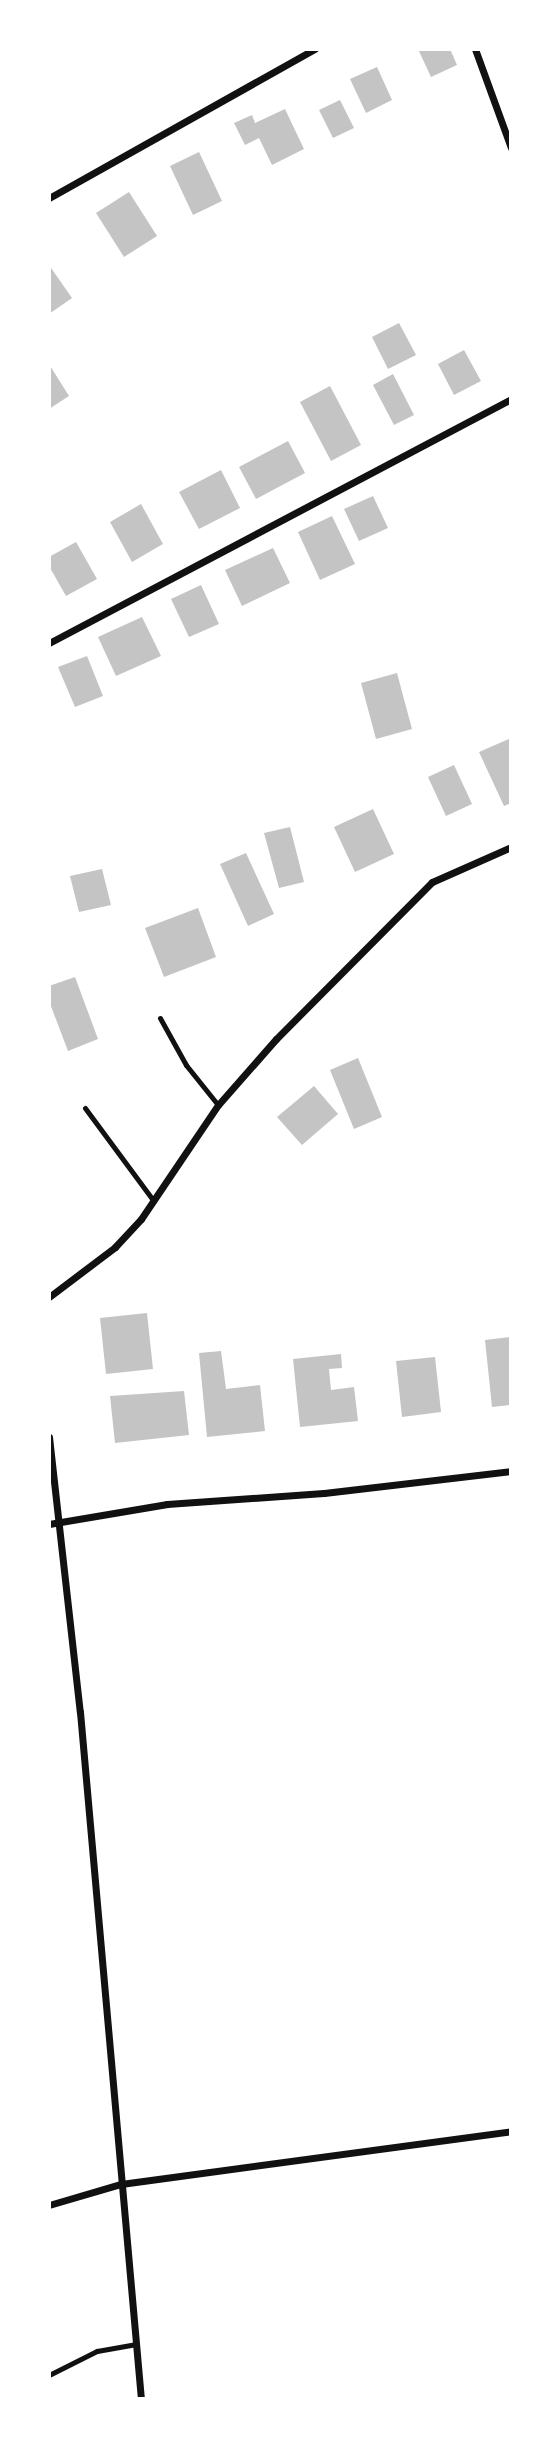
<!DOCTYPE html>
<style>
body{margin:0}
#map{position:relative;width:560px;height:2448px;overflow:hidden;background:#fff;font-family:Lora,serif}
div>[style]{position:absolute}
.building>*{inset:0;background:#c4c4c4}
.service>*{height:5px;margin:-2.5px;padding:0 2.5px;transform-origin:2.5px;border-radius:2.5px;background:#111}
.minor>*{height:7px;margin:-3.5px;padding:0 3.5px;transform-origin:3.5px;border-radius:3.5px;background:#111}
span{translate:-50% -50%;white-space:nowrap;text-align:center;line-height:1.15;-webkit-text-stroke:7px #fff;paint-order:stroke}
.frame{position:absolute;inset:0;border:51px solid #fff;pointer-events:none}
</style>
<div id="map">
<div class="building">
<div style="clip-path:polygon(418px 49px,450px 49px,457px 65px,431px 77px)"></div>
<div style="clip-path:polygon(377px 67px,392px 100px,366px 113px,350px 79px)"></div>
<div style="clip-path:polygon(340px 100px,354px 128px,333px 138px,319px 110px)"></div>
<div style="clip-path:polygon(285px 109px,304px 149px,272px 165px,259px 138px,245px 145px,234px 123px,252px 115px,255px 123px)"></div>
<div style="clip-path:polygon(199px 152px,222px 201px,193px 215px,170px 166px)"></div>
<div style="clip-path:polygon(129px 192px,157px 236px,124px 257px,96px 213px)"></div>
<div style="clip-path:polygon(49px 265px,72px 298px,49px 314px)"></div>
<div style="clip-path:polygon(399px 323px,416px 355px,388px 369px,372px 337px)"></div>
<div style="clip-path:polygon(464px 350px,481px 381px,454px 395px,438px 364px)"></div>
<div style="clip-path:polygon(49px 364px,69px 396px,49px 409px)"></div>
<div style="clip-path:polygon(393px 374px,414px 415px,394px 425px,373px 385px)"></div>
<div style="clip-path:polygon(330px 386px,361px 445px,331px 461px,300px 402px)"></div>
<div style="clip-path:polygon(288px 441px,305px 473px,256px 499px,239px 467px)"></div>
<div style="clip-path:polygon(221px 470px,240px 508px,199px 529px,179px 492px)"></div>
<div style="clip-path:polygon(373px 496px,388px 528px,359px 541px,344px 509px)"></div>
<div style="clip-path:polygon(141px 504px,163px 544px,132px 562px,110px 522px)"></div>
<div style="clip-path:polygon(332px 516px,355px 564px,320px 580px,298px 532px)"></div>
<div style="clip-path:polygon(76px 542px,97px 579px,66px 596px,49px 566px,49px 557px)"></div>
<div style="clip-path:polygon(273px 548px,290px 583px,242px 606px,225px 570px)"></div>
<div style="clip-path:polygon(201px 585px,219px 624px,189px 637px,171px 599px)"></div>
<div style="clip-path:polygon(142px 617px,161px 656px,116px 676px,98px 637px)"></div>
<div style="clip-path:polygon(87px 656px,103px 696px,75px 707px,58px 667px)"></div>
<div style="clip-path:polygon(397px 673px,412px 729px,376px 739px,361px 683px)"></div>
<div style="clip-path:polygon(511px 738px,511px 803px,504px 806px,479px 752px)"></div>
<div style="clip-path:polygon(454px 765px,472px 804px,446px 816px,428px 777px)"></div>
<div style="clip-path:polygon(373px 809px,394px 854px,355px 872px,334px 827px)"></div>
<div style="clip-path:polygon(290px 827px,304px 882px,279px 888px,264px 833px)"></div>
<div style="clip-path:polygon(246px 853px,274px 914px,248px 926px,220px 864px)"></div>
<div style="clip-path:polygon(102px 869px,111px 905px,79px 912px,70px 876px)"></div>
<div style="clip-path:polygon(198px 908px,216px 957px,164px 977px,145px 928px)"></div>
<div style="clip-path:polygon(75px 977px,98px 1039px,68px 1051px,49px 1001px,49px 986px)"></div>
<div style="clip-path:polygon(358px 1058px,382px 1117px,354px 1129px,330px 1070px)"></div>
<div style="clip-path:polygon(314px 1086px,338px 1114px,302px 1145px,277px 1117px)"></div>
<div style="clip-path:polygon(147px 1313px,153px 1369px,106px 1374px,100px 1318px)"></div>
<div style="clip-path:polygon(511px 1337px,511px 1405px,492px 1407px,485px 1340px)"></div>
<div style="clip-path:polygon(221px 1351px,226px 1389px,260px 1385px,265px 1431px,207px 1437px,199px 1353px)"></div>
<div style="clip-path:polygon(341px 1354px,342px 1368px,329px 1369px,331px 1390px,354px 1387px,358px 1421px,300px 1427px,293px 1359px)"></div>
<div style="clip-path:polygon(435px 1357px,441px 1412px,402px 1417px,396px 1361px)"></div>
<div style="clip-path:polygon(184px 1391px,189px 1435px,115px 1443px,110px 1396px)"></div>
</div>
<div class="service">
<div style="left:160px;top:1018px;width:54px;rotate:61deg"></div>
<div style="left:186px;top:1065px;width:51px;rotate:51.3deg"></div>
<div style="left:85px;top:1108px;width:114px;rotate:53.5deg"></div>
<div style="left:49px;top:2375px;width:54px;rotate:-26.6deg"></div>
<div style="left:97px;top:2351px;width:40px;rotate:-10deg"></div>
</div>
<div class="minor">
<div style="left:475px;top:49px;width:105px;rotate:70deg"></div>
<div style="left:49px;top:198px;width:305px;rotate:-29.3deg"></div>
<div style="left:49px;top:643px;width:522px;rotate:-27.84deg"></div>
<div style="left:49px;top:1297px;width:83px;rotate:-37.1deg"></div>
<div style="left:115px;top:1247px;width:38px;rotate:-47deg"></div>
<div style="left:141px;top:1219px;width:138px;rotate:-56deg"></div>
<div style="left:218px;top:1105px;width:88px;rotate:-48.7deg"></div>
<div style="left:276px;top:1039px;width:221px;rotate:-45.2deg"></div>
<div style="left:432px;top:882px;width:86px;rotate:-23.9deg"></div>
<div style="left:49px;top:1437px;width:277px;rotate:83.6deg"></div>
<div style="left:80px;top:1712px;width:690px;rotate:84.93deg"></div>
<div style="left:49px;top:1524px;width:120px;rotate:-9.6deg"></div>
<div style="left:167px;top:1504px;width:157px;rotate:-4deg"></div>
<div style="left:324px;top:1493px;width:188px;rotate:-6.7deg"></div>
<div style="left:49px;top:2205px;width:75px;rotate:-16.3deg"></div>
<div style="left:121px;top:2184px;width:394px;rotate:-7.7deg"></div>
</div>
<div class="frame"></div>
</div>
